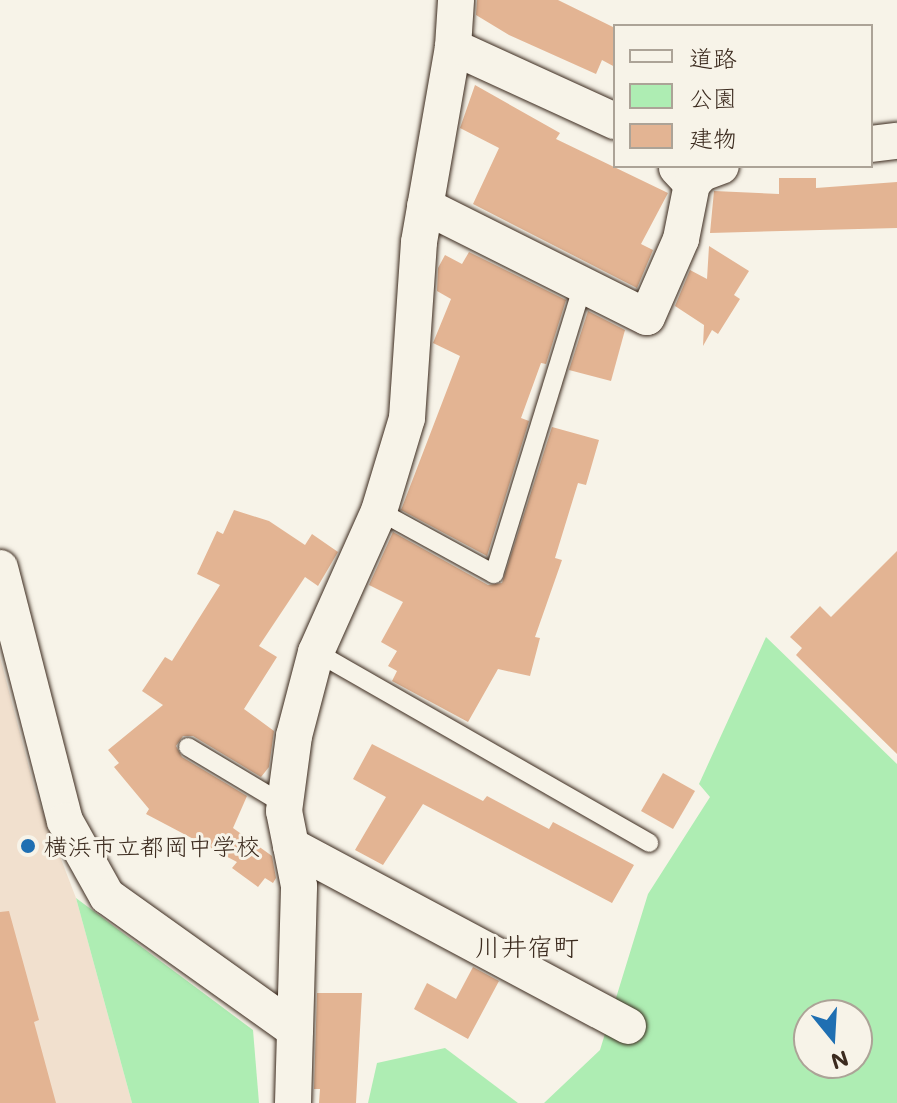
<!DOCTYPE html>
<meta charset="utf-8">
<style>
body{margin:0}
#map{position:relative;width:897px;height:1103px;overflow:hidden;background:#f7f3e8;font-family:Mali,"Klee One",sans-serif}
div>[style]{position:absolute}
.built>*{inset:0;background:#f1e0ce}
.green>*{inset:0;background:#aeedb3}
.building>*{inset:0;background:#e3b493}
.roads{filter:drop-shadow(0 0 2px #3b2a1e) drop-shadow(0 0 2px #3b2a1e)}
.lane>*{height:18px;margin:-9px;padding:0 9px;transform-origin:9px;border-radius:9px;background:#f7f3e8}
.street>*{height:36px;margin:-18px;padding:0 18px;transform-origin:18px;border-radius:18px;background:#f7f3e8}
.dots>*{width:22px;height:22px;translate:-50% -50%;box-sizing:border-box;border:4px solid #f7f3e8;border-radius:50%}
span{translate:-50% -50%;white-space:nowrap;text-align:center;line-height:1.15;-webkit-text-stroke:6px #f7f3e8;paint-order:stroke}
.poi-label{font-size:24px;color:#3b2a1e}
.left{translate:0 -50%;text-align:left}
.neighbourhood-label{font-size:26px;color:#3b2a1e}
.legend{position:absolute;left:613px;top:24px;width:260px;height:144px;box-sizing:border-box;background:#f7f3e8;border:2px solid #aca397;margin:0;padding:10px 14px;list-style:none;font-size:24px;color:#3b2a1e}
.legend li{display:flex;align-items:center;gap:16px;height:40px}
.legend b{width:40px;border:2px solid #aca397}
.north{position:absolute;left:793px;top:999px;width:80px;height:80px;box-sizing:border-box;background:#f7f3e8;border:2px solid #aca397;border-radius:50%;rotate:162deg;font-size:22px;font-weight:700;line-height:32px;text-align:center;color:#3b2a1e}
.north::after{content:'';display:block;margin:auto;width:28px;height:36px;background:#1f6fb2;clip-path:polygon(50% 0,100% 100%,50% 72%,0 100%)}
</style>
<div id="map">
<div class="built">
<div style="clip-path:polygon(0 657px,36px 794px,76px 898px,132px 1103px,0 1103px)"></div>
</div>
<div class="green">
<div style="clip-path:polygon(evenodd,766px 637px,897px 764px,897px 1103px,544px 1103px,600px 1050px,648px 894px,710px 797px,699px 784px,766px 637px,809px 1015px,857px 1015px,857px 1063px,809px 1063px,809px 1015px)"></div>
<div style="clip-path:polygon(76px 898px,253px 1030px,259px 1103px,132px 1103px)"></div>
<div style="clip-path:polygon(445px 1048px,518px 1103px,368px 1103px,377px 1063px)"></div>
</div>
<div class="building">
<div style="clip-path:polygon(477px 0,558px 0,615px 28px,615px 67px,602px 60px,596px 74px,509px 35px,476px 15px)"></div>
<div style="clip-path:polygon(475px 85px,560px 133px,556px 139px,668px 193px,641px 244px,653px 250px,637px 288px,473px 204px,499px 148px,460px 128px)"></div>
<div style="clip-path:polygon(779px 178px,816px 178px,816px 188px,897px 182px,897px 228px,710px 233px,714px 191px,779px 194px)"></div>
<div style="clip-path:polygon(709px 246px,749px 271px,734px 295px,740px 299px,718px 334px,712px 330px,703px 346px,704px 325px,675px 306px,690px 270px,707px 279px)"></div>
<div style="clip-path:polygon(469px 252px,566px 300px,546px 364px,541px 363px,521px 418px,529px 421px,487px 556px,401px 510px,460px 356px,433px 343px,451px 299px,437px 291px,438px 268px,445px 255px,462px 264px)"></div>
<div style="clip-path:polygon(588px 311px,625px 330px,611px 381px,569px 370px)"></div>
<div style="clip-path:polygon(552px 427px,599px 440px,586px 485px,578px 483px,555px 558px,562px 560px,535px 637px,540px 638px,530px 676px,498px 669px,468px 722px,392px 681px,397px 671px,388px 666px,397px 651px,381px 642px,403px 602px,369px 585px,393px 532px,488px 585px,502px 583px)"></div>
<div style="clip-path:polygon(234px 510px,269px 521px,305px 545px,312px 534px,338px 552px,318px 586px,305px 577px,259px 646px,277px 657px,244px 709px,274px 731px,269px 767px,261px 777px,193px 736px,183px 736px,176px 746px,182px 757px,247px 796px,233px 828px,272px 856px,276px 878px,273px 883px,265px 878px,258px 887px,232px 868px,237px 862px,146px 814px,149px 809px,114px 767px,119px 763px,108px 750px,163px 705px,142px 691px,165px 657px,172px 661px,220px 585px,197px 574px,217px 531px,223px 534px)"></div>
<div style="clip-path:polygon(897px 551px,897px 754px,796px 655px,802px 648px,790px 637px,820px 606px,831px 617px)"></div>
<div style="clip-path:polygon(372px 744px,483px 801px,487px 796px,549px 829px,553px 822px,634px 865px,612px 903px,423px 804px,383px 865px,355px 850px,386px 797px,353px 779px)"></div>
<div style="clip-path:polygon(663px 773px,695px 791px,673px 829px,641px 811px)"></div>
<div style="clip-path:polygon(9px 911px,39px 1020px,34px 1022px,56px 1103px,0 1103px,0 912px)"></div>
<div style="clip-path:polygon(473px 967px,499px 981px,468px 1039px,414px 1009px,427px 983px,456px 999px)"></div>
<div style="clip-path:polygon(317px 993px,362px 993px,356px 1103px,319px 1103px,320px 1089px,314px 1089px)"></div>
</div>
<div class="roads">
<div class="lane">
<div style="left:379px;top:511px;width:131px;rotate:28.7deg"></div>
<div style="left:494px;top:574px;width:306px;rotate:-72.9deg"></div>
<div style="left:316px;top:652px;width:384px;rotate:29.8deg"></div>
<div style="left:188px;top:747px;width:113px;rotate:30.9deg"></div>
</div>
<div class="street">
<div style="left:453px;top:47px;width:178px;rotate:24.6deg"></div>
<div style="left:871px;top:144px;width:26px;rotate:-7deg"></div>
<div style="left:677px;top:168px;width:22px;rotate:47deg"></div>
<div style="left:692px;top:184px;width:15px;rotate:-48deg"></div>
<div style="left:702px;top:173px;width:20px;rotate:-20deg"></div>
<div style="left:425px;top:206px;width:248px;rotate:26.6deg"></div>
<div style="left:647px;top:317px;width:85px;rotate:-66.4deg"></div>
<div style="left:681px;top:239px;width:56px;rotate:-78.7deg"></div>
<div style="left:0;top:568px;width:261px;rotate:75.6deg"></div>
<div style="left:65px;top:821px;width:86px;rotate:60.8deg"></div>
<div style="left:107px;top:896px;width:231px;rotate:35.5deg"></div>
<div style="left:291px;top:846px;width:382px;rotate:28.1deg"></div>
<div style="left:293px;top:1103px;width:217px;rotate:-88.4deg"></div>
<div style="left:299px;top:886px;width:76px;rotate:-101.3deg"></div>
<div style="left:284px;top:811px;width:76px;rotate:-82.4deg"></div>
<div style="left:294px;top:736px;width:87px;rotate:-75.3deg"></div>
<div style="left:316px;top:652px;width:154px;rotate:-65.9deg"></div>
<div style="left:379px;top:511px;width:97px;rotate:-73.2deg"></div>
<div style="left:407px;top:418px;width:176px;rotate:-86.1deg"></div>
<div style="left:419px;top:242px;width:198px;rotate:-80.1deg"></div>
<div style="left:453px;top:47px;width:47px;rotate:-86.3deg"></div>
</div>
</div>
<div class="dots">
<div style="left:28px;top:846px;background:#1f6fb2"></div>
</div>
<div class="poi-label">
<span class="left" style="left:44px;top:846px">横浜市立都岡中学校</span>
</div>
<div class="neighbourhood-label">
<span style="left:527px;top:947px">川井宿町</span>
</div>
<ul class="legend">
<li><b style="height:10px;background:#f7f3e8"></b>道路</li>
<li><b style="height:22px;background:#aeedb3"></b>公園</li>
<li><b style="height:22px;background:#e3b493"></b>建物</li>
</ul>
<div class="north">N</div>
</div>
